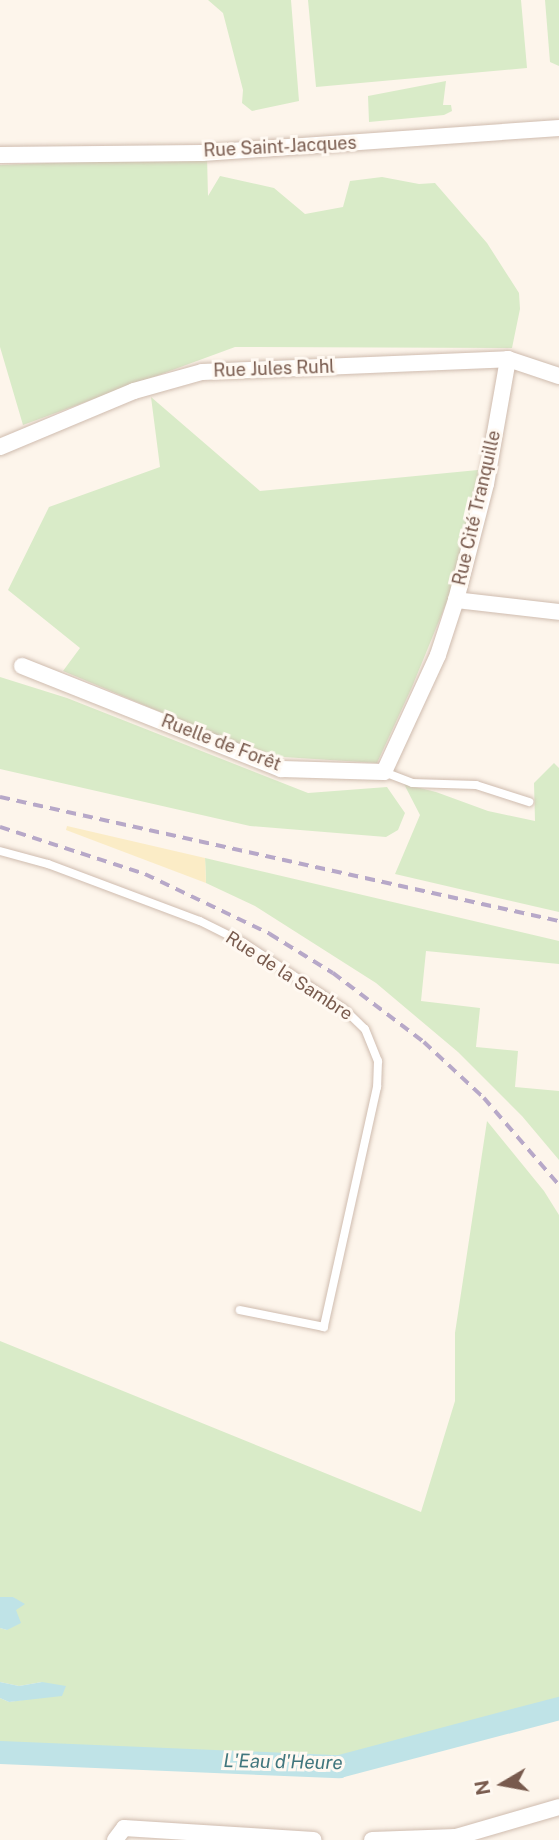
<!DOCTYPE html>
<meta charset="utf-8">
<style>
body{margin:0}
#map{position:relative;width:559px;height:1840px;overflow:hidden;background:#fdf5eb;font-family:"Public Sans",sans-serif}
div>[style]{position:absolute}
.green>*{inset:0;background:#d9ebc8}
.sand>*{inset:0;background:#fbecc6}
.water>*{inset:0;background:#bfe3e7}
.river>*{height:23px;margin:-11.5px;padding:0 11.5px;transform-origin:11.5px;border-radius:11.5px;background:#bfe3e7}
.roads{filter:drop-shadow(0 0 2px #cfbcaf) drop-shadow(0 0 2px #cfbcaf)}
.lane>*{height:8px;margin:-4px;padding:0 4px;transform-origin:4px;border-radius:4px;background:#fff}
.street>*{height:16px;margin:-8px;padding:0 8px;transform-origin:8px;border-radius:8px;background:#fff}
.rail>*{height:3.5px;margin-top:-1.75px;transform-origin:0;background:repeating-linear-gradient(90deg,#b7a8c8 0 10px,transparent 0 17px)}
span{translate:-50% -50%;white-space:nowrap;text-align:center;line-height:1.15;-webkit-text-stroke:6px #fff9f2;paint-order:stroke}
.street-label{font-size:18px;color:#785a4d}
.water-label{font-size:19px;color:#40767d;font-style:italic}
.north{position:absolute;left:468px;top:1749px;width:70px;height:70px;-webkit-text-stroke:5px #fff9f2;paint-order:stroke;rotate:260deg;font-size:19px;font-weight:700;line-height:28px;text-align:center;color:#785a4d}
.north::after{content:'';display:block;margin:auto;width:24px;height:32px;background:#785a4d;clip-path:polygon(50% 0,100% 100%,50% 72%,0 100%)}
</style>
<div id="map">
<div class="green">
<div style="clip-path:polygon(208px 0,291px 0,299px 101px,252px 111px,242px 103px,243px 90px,223px 13px)"></div>
<div style="clip-path:polygon(308px 0,521px 0,527px 68px,316px 87px)"></div>
<div style="clip-path:polygon(545px 0,559px 0,559px 66px,550px 62px)"></div>
<div style="clip-path:polygon(446px 81px,443px 105px,451px 105px,452px 111px,444px 115px,369px 122px,368px 96px)"></div>
<div style="clip-path:polygon(207px 156px,208px 196px,220px 176px,274px 188px,305px 214px,343px 207px,350px 181px,382px 177px,419px 184px,435px 183px,487px 243px,519px 293px,520px 309px,512px 348px,235px 347px,23px 425px,0 347px,0 165px)"></div>
<div style="clip-path:polygon(151px 397px,260px 491px,478px 470px,473px 538px,412px 687px,377px 763px,283px 757px,232px 742px,63px 671px,80px 648px,8px 590px,49px 507px,160px 467px)"></div>
<div style="clip-path:polygon(0 677px,67px 698px,308px 793px,387px 787px,405px 813px,398px 830px,386px 837px,250px 826px,0 769px)"></div>
<div style="clip-path:polygon(554px 763px,559px 768px,559px 912px,395px 874px,420px 815px,404px 784px,436px 792px,488px 811px,535px 821px,534px 783px)"></div>
<div style="clip-path:polygon(205px 858px,559px 941px,559px 964px,426px 951px,421px 1001px,480px 1008px,476px 1047px,518px 1051px,515px 1087px,559px 1091px,559px 1160px,522px 1116px,458px 1052px,376px 983px,255px 906px,206px 883px)"></div>
<div style="clip-path:polygon(487px 1121px,544px 1191px,559px 1215px,559px 1706px,339px 1766px,28px 1760px,0 1753px,0 1698px,9px 1702px,35px 1698px,42px 1682px,19px 1686px,0 1682px,0 1628px,7px 1630px,16px 1610px,13px 1597px,0 1597px,0 1341px,421px 1512px,455px 1401px,455px 1333px)"></div>
</div>
<div class="sand">
<div style="clip-path:polygon(67px 826px,205px 858px,206px 883px,66px 830px)"></div>
</div>
<div class="water">
<div style="clip-path:polygon(0 1597px,13px 1597px,25px 1604px,16px 1610px,21px 1623px,7px 1630px,0 1628px)"></div>
<div style="clip-path:polygon(0 1682px,19px 1686px,42px 1682px,66px 1686px,62px 1696px,9px 1702px,0 1698px)"></div>
</div>
<div class="river">
<div style="left:0;top:1752px;width:339px;rotate:2.4deg"></div>
<div style="left:339px;top:1766px;width:228px;rotate:-14.8deg"></div>
</div>
<div class="roads">
<div class="lane">
<div style="left:384px;top:772px;width:30px;rotate:21deg"></div>
<div style="left:412px;top:783px;width:64px;rotate:1.8deg"></div>
<div style="left:476px;top:785px;width:56px;rotate:17.8deg"></div>
<div style="left:0;top:851px;width:50px;rotate:15.2deg"></div>
<div style="left:48px;top:864px;width:162px;rotate:20.6deg"></div>
<div style="left:200px;top:921px;width:49px;rotate:26.6deg"></div>
<div style="left:244px;top:943px;width:118px;rotate:33.3deg"></div>
<div style="left:343px;top:1008px;width:30px;rotate:44deg"></div>
<div style="left:365px;top:1029px;width:35px;rotate:68deg"></div>
<div style="left:378px;top:1061px;width:26px;rotate:92deg"></div>
<div style="left:377px;top:1087px;width:246px;rotate:102.5deg"></div>
<div style="left:324px;top:1327px;width:86px;rotate:-168.6deg"></div>
</div>
<div class="street">
<div style="left:0;top:155px;width:202px;rotate:-0.6deg"></div>
<div style="left:202px;top:153px;width:358px;rotate:-4deg"></div>
<div style="left:0;top:447px;width:145px;rotate:-22.7deg"></div>
<div style="left:134px;top:391px;width:71px;rotate:-15.6deg"></div>
<div style="left:202px;top:372px;width:306px;rotate:-2.4deg"></div>
<div style="left:508px;top:359px;width:54px;rotate:18.4deg"></div>
<div style="left:456px;top:600px;width:104px;rotate:6.6deg"></div>
<div style="left:22px;top:666px;width:279px;rotate:21.7deg"></div>
<div style="left:281px;top:769px;width:103px;rotate:1.7deg"></div>
<div style="left:384px;top:772px;width:129px;rotate:-65.2deg"></div>
<div style="left:438px;top:655px;width:58px;rotate:-71.9deg"></div>
<div style="left:456px;top:600px;width:120px;rotate:-75.5deg"></div>
<div style="left:486px;top:484px;width:127px;rotate:-80deg"></div>
<div style="left:456px;top:1837px;width:107px;rotate:-16.2deg"></div>
<div style="left:115px;top:1840px;width:15px;rotate:-53deg"></div>
<div style="left:124px;top:1828px;width:190px;rotate:3.6deg"></div>
<div style="left:372px;top:1840px;width:84px;rotate:-2deg"></div>
<div style="left:456px;top:1837px;width:3px;rotate:90deg"></div>
</div>
</div>
<div class="rail">
<div style="left:0;top:797px;width:573px;rotate:12.51deg"></div>
<div style="left:0;top:827px;width:152px;rotate:18deg"></div>
<div style="left:145px;top:874px;width:139px;rotate:25.6deg"></div>
<div style="left:270px;top:934px;width:74px;rotate:31.8deg"></div>
<div style="left:333px;top:973px;width:114px;rotate:37.2deg"></div>
<div style="left:424px;top:1042px;width:82px;rotate:43deg"></div>
<div style="left:484px;top:1098px;width:115px;rotate:49.2deg"></div>
</div>
<div class="street-label">
<span style="left:280px;top:147px;rotate:-3deg">Rue Saint-Jacques</span>
<span style="left:274px;top:369px;rotate:-2deg">Rue Jules Ruhl</span>
<span style="left:477px;top:508px;rotate:-77deg">Rue Cité Tranquille</span>
<span style="left:221px;top:743px;rotate:21deg">Ruelle de Forêt</span>
<span style="left:289px;top:976px;rotate:33deg">Rue de la Sambre</span>
</div>
<div class="water-label">
<span style="left:283px;top:1762px;rotate:1deg">L'Eau d'Heure</span>
</div>
<div class="north">N</div>
</div>
